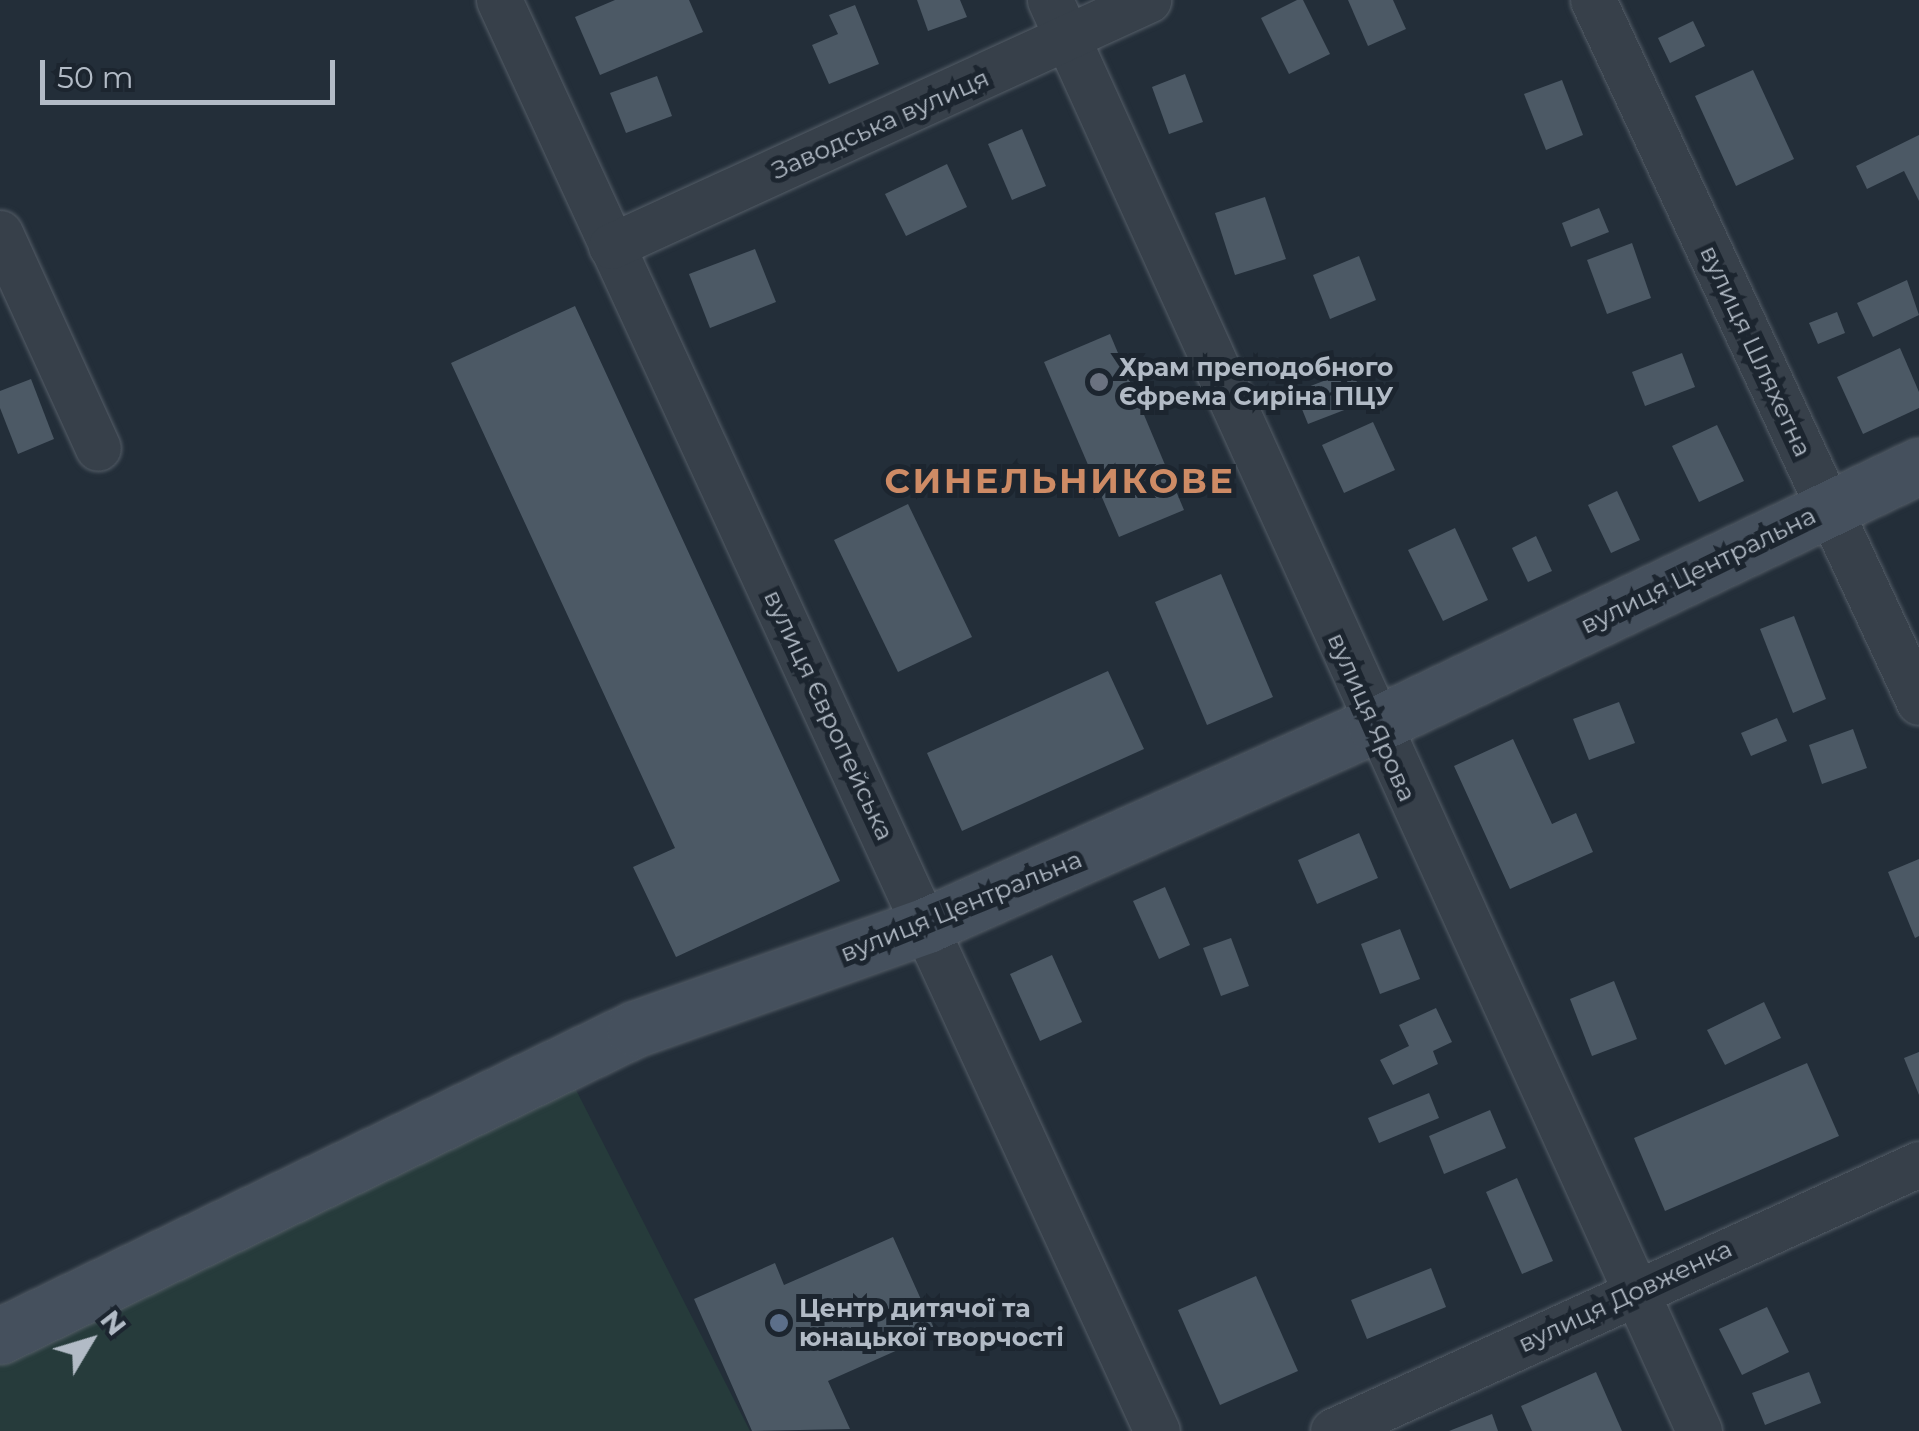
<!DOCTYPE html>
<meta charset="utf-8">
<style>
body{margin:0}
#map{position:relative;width:1919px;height:1431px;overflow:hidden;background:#232e39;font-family:Montserrat,sans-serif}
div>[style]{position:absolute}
.green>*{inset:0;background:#263b3b}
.building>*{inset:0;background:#4c5965}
.roads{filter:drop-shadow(0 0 2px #555e68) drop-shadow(0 0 2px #555e68)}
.street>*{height:45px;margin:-22.5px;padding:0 22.5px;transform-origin:22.5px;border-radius:22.5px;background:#37404a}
.secondary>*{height:55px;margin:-27.5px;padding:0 27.5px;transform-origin:27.5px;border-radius:27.5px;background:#45505d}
.dots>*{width:28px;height:28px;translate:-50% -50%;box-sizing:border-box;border:5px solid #1c252f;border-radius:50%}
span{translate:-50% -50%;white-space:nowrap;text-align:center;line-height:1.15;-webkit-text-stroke:10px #1c252f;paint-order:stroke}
.street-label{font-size:25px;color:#b2bbc6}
.poi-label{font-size:25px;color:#b2bbc6;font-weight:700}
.left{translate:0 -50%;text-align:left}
.district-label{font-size:35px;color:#ce8b65;font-weight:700;letter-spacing:2.5px}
.north{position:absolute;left:40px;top:1291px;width:100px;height:100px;-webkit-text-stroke:8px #1c252f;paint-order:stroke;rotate:52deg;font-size:28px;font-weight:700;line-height:40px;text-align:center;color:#b2bbc6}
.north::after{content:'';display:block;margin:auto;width:35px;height:45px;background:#b2bbc6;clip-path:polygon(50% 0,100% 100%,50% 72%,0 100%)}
.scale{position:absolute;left:40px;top:60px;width:295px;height:45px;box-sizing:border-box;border:5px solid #b2bbc6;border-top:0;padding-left:12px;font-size:30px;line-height:35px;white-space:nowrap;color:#b2bbc6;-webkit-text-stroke:8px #1c252f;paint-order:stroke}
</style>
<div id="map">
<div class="green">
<div style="clip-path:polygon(573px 1084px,750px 1431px,0 1431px,0 1354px)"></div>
</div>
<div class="building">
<div style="clip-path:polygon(615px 0,689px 0,703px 32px,600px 75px,575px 17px)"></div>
<div style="clip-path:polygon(917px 0,960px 0,967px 17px,928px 31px)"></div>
<div style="clip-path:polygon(1297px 0,1303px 0,1330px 54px,1289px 74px,1261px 18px)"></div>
<div style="clip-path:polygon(1348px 0,1393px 0,1406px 29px,1368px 46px)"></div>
<div style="clip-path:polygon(855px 5px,879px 64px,829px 84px,812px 45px,838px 34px,829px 15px)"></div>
<div style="clip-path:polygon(1693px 21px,1705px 46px,1670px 63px,1658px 38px)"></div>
<div style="clip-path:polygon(1753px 70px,1794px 159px,1736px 186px,1695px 96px)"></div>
<div style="clip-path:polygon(1185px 74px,1203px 122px,1169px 134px,1152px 87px)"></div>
<div style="clip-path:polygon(657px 76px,672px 116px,626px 133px,610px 93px)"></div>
<div style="clip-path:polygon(1562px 80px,1583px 135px,1546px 150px,1524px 94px)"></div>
<div style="clip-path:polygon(1022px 129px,1046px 186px,1012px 200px,988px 144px)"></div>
<div style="clip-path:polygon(1919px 135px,1919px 201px,1904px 171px,1867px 189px,1856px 166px)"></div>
<div style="clip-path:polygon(947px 164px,967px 207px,906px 236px,885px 194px)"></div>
<div style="clip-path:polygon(1265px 197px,1286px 259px,1235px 275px,1215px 213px)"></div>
<div style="clip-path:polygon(1599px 208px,1609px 232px,1571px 247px,1562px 223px)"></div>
<div style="clip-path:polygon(1632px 243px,1651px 298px,1607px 314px,1587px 260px)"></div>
<div style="clip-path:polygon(755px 249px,776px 302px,710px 328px,689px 274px)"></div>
<div style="clip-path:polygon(1359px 256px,1376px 300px,1330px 319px,1313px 275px)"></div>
<div style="clip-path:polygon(1907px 280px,1919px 315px,1873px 337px,1857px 303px)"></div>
<div style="clip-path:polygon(575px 306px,840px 881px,676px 957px,633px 867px,675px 848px,451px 363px)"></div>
<div style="clip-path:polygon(1837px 312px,1845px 333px,1818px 344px,1809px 323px)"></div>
<div style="clip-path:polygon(1110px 334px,1184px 510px,1119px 537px,1044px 362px)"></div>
<div style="clip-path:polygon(1900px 348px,1919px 392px,1919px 408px,1863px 434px,1837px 377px)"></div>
<div style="clip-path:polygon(1682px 353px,1695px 387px,1645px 406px,1632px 372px)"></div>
<div style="clip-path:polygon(1352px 370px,1365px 402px,1308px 424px,1295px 392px)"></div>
<div style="clip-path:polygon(31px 379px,54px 439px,18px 454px,0 408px,0 391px)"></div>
<div style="clip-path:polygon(1373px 422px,1395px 470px,1344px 493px,1322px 445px)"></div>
<div style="clip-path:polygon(1717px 425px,1744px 481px,1699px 502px,1672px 446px)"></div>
<div style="clip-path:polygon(1617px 491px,1640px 540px,1611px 553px,1588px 505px)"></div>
<div style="clip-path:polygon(908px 504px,972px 637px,898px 672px,834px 540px)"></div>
<div style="clip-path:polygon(1455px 528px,1488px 600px,1443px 621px,1408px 550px)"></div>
<div style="clip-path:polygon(1536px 536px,1552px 571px,1528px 582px,1512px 548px)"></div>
<div style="clip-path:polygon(1221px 574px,1273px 697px,1207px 725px,1155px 602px)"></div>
<div style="clip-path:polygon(1794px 616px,1826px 699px,1793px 713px,1760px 629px)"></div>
<div style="clip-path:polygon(1108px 671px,1144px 749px,962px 831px,927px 753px)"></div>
<div style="clip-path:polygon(1619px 702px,1635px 743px,1589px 760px,1573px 719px)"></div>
<div style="clip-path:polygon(1777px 718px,1787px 741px,1751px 756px,1741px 733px)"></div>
<div style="clip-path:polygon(1853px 729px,1867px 768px,1822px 784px,1809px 745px)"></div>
<div style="clip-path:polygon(1513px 739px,1552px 824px,1576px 813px,1593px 852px,1510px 889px,1454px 766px)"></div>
<div style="clip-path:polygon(1359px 833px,1378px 878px,1317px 904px,1298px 860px)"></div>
<div style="clip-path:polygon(1919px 859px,1919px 936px,1915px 938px,1888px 872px)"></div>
<div style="clip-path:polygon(1165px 887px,1190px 945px,1159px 959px,1133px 901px)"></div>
<div style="clip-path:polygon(1400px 929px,1420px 979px,1380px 994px,1361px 944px)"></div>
<div style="clip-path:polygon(1231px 938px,1249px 986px,1221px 996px,1203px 948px)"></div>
<div style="clip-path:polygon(1052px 955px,1082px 1022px,1040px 1041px,1010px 974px)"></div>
<div style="clip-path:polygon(1614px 981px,1637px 1039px,1592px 1056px,1570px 999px)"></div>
<div style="clip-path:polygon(1764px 1002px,1781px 1038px,1725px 1065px,1707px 1030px)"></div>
<div style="clip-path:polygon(1436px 1008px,1452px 1042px,1433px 1051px,1438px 1064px,1393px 1085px,1380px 1060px,1409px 1046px,1399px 1025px)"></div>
<div style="clip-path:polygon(1919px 1052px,1919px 1095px,1904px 1058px)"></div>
<div style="clip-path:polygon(1807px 1063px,1839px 1136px,1665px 1211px,1634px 1138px)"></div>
<div style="clip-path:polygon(1429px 1093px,1439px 1118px,1379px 1143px,1368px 1118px)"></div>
<div style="clip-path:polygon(1490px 1110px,1506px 1148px,1444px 1174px,1429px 1136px)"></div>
<div style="clip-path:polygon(1517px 1178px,1553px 1261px,1522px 1274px,1486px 1192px)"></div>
<div style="clip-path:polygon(893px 1237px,936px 1333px,828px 1381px,850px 1429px,752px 1431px,694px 1299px,775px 1263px,784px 1285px)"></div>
<div style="clip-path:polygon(1431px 1268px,1446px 1307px,1367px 1339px,1351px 1300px)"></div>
<div style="clip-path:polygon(1256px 1276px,1298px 1371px,1220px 1405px,1178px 1310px)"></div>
<div style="clip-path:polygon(1767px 1307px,1789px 1352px,1742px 1375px,1719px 1329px)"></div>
<div style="clip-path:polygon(1596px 1372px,1622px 1431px,1532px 1431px,1521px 1406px)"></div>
<div style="clip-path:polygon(1809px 1372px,1821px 1403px,1765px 1425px,1752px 1393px)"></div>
<div style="clip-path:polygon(1492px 1414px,1498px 1431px,1449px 1431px)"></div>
</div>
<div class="roads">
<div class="street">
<div style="left:499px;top:0;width:1575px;rotate:65.31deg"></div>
<div style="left:1050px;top:0;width:1571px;rotate:65.6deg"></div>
<div style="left:1593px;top:0;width:774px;rotate:65.09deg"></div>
<div style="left:0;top:233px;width:236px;rotate:65.5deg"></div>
<div style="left:611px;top:246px;width:591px;rotate:-24.61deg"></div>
<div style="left:1333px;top:1431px;width:644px;rotate:-24.5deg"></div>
</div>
<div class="secondary">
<div style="left:0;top:1336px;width:705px;rotate:-25.8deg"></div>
<div style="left:635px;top:1029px;width:310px;rotate:-19.6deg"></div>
<div style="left:927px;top:925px;width:491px;rotate:-24.1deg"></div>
<div style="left:1375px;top:725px;width:603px;rotate:-25.46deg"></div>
</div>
</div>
<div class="dots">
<div style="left:1099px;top:382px;background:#6b7280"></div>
<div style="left:779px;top:1323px;background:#5c6f8a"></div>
</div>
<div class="street-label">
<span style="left:880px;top:124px;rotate:-24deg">Заводська вулиця</span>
<span style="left:1756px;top:351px;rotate:65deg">вулиця Шляхетна</span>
<span style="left:1698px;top:570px;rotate:-26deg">вулиця Центральна</span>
<span style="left:829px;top:715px;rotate:65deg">вулиця Європейська</span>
<span style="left:1372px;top:717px;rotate:66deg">вулиця Ярова</span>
<span style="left:961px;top:906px;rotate:-22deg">вулиця Центральна</span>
<span style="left:1625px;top:1296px;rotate:-25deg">вулиця Довженка</span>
</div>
<div class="poi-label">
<span class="left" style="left:1119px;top:382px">Храм преподобного<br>Єфрема Сиріна ПЦУ</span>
<span class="left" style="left:799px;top:1323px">Центр дитячої та<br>юнацької творчості</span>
</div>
<div class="district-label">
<span style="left:1060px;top:481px">СИНЕЛЬНИКОВЕ</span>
</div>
<div class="north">N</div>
<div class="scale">50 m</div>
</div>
